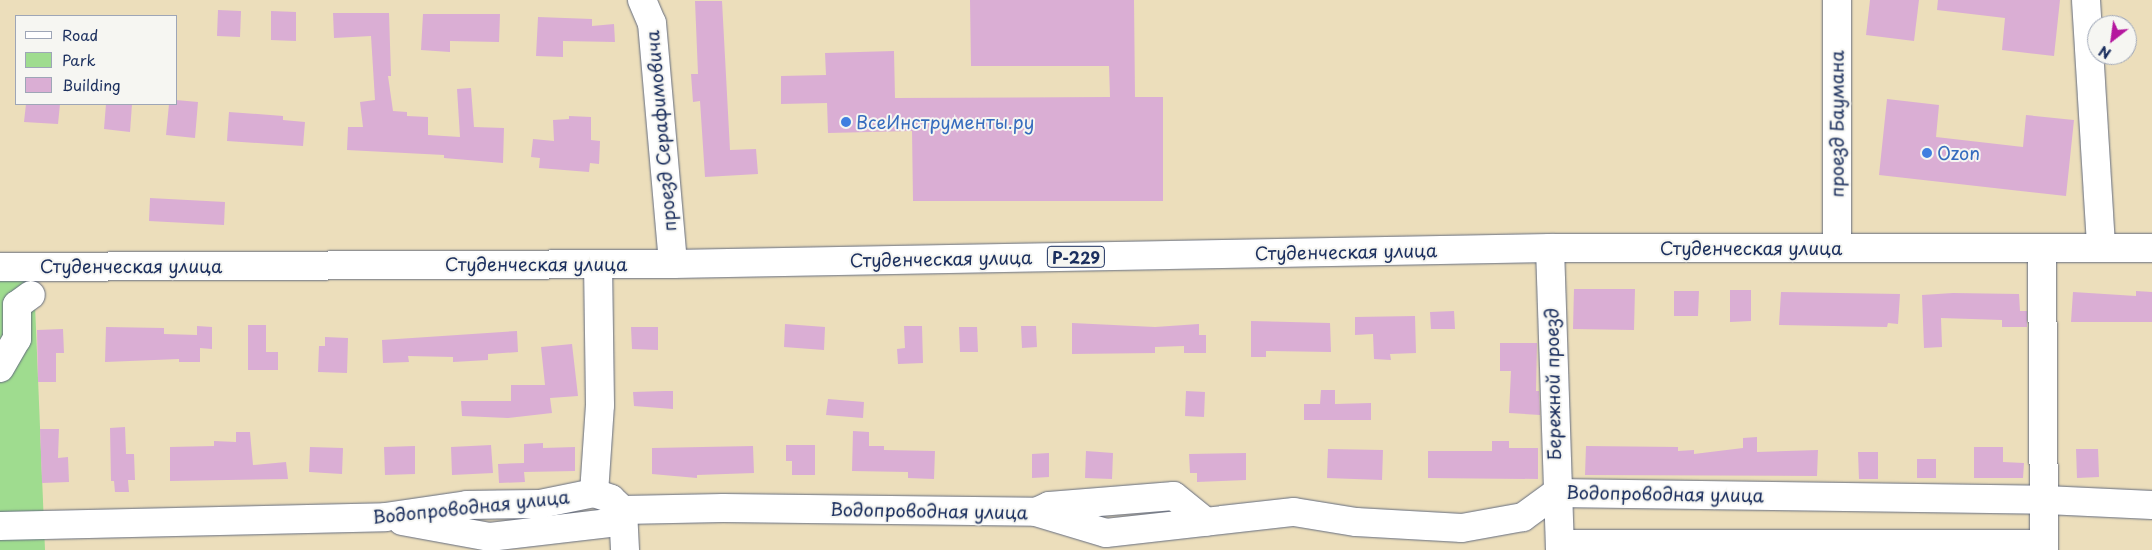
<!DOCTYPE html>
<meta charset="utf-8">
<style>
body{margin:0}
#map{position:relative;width:2152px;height:550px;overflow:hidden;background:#ecdebb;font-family:"Playpen Sans",sans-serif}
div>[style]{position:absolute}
.green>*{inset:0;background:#9fdc8f}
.building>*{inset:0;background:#daaed4}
.roads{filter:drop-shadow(0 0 1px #646c7f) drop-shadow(0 0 1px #646c7f)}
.minor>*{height:28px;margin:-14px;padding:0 14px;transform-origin:14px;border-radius:14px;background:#fff}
.major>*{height:28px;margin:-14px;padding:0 14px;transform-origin:14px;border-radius:14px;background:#fff}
.dots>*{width:14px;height:14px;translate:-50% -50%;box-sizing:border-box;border:2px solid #f6f6f2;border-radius:50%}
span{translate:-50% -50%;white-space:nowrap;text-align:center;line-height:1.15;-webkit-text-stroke:4px #f6f6f2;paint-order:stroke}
.shield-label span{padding:1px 4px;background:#f6f6f2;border:1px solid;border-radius:4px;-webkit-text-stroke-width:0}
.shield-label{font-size:16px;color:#1b2f5e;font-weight:700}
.shop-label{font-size:18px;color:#366cbe}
.left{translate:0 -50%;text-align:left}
.street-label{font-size:18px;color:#1b2f5e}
.legend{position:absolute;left:15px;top:15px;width:162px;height:90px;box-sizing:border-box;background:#f6f6f2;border:1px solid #9ea6b7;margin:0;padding:6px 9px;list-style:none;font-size:15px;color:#1b2f5e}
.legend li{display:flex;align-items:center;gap:10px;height:25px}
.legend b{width:25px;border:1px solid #9ea6b7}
.north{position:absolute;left:2087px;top:15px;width:50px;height:50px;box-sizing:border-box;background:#f6f6f2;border:1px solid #9ea6b7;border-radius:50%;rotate:210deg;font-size:14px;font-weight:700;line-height:20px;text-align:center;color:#1b2f5e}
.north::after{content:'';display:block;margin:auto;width:18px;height:22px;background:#b5179e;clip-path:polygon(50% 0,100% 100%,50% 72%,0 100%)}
</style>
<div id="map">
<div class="green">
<div style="clip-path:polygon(34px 280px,45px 550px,0 550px,0 281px)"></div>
</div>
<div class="building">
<div style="clip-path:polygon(970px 0,1134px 0,1135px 97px,1163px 97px,1163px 201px,913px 201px,912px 131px,828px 133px,827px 103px,781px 104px,781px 76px,826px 75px,825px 53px,894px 51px,895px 98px,1110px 97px,1109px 66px,971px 66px)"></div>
<div style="clip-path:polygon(1870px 0,1919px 0,1914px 41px,1866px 35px)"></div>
<div style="clip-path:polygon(1938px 0,2060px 0,2054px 56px,2002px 50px,2005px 18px,1937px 10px)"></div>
<div style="clip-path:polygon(695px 1px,722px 1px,730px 150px,756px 149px,758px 174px,705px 177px,700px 101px,693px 102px,691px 74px,698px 74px)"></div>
<div style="clip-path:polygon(218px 10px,241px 11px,240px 37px,217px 36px)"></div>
<div style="clip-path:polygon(271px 11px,296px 12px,296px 41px,271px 40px)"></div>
<div style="clip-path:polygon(333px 13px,389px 13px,391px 76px,388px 76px,393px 111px,407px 112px,407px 116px,428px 117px,428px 135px,460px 137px,457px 89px,471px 88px,474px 127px,504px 128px,503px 163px,444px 158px,444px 155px,347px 150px,348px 127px,363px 127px,360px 102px,375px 100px,371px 36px,334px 38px)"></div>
<div style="clip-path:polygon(423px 14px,500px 14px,499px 42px,450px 41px,450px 52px,421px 50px)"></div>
<div style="clip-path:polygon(538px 17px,592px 19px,592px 26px,614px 24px,615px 42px,563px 41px,563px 57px,536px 56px)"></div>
<div style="clip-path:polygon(1887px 99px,1939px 105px,1936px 137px,2023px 147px,2026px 115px,2074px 120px,2066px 196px,1879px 175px)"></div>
<div style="clip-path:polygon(176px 100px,198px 102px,195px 138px,166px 135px,169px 104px,176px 104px)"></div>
<div style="clip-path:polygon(26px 104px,60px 104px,58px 124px,24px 122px)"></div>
<div style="clip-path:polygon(106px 104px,132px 104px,130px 132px,104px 129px)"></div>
<div style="clip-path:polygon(229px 112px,283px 116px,283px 120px,305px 122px,303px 146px,227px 141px)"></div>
<div style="clip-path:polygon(569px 116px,591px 117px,591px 140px,600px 141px,599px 164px,590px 163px,589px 172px,539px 168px,540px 158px,531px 157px,533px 139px,554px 141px,553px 120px,569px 119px)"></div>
<div style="clip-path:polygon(150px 198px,225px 202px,224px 225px,149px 221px)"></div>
<div style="clip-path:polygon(1574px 289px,1635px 289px,1634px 330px,1573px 329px)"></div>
<div style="clip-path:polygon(1730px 290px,1751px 290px,1751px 321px,1730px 322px)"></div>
<div style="clip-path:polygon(1674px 291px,1699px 291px,1698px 316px,1674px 316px)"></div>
<div style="clip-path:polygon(2136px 291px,2152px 292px,2152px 322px,2071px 322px,2073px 292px,2136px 296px)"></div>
<div style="clip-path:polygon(1781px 292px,1900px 294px,1898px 324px,1888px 323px,1887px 327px,1779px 325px)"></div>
<div style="clip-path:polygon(1953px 293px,2019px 294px,2020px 311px,2027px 311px,2027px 327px,2002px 327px,2002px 320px,1941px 318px,1942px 347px,1924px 348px,1922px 295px)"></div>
<div style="clip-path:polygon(1454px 311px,1455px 329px,1431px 329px,1430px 312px)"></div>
<div style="clip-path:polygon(1415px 316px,1416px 353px,1390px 354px,1391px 360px,1374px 359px,1373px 334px,1355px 335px,1355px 317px)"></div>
<div style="clip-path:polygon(1251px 321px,1330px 323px,1331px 352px,1266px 351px,1266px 357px,1251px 357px)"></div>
<div style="clip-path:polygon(1072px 323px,1155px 327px,1199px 324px,1199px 335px,1206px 335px,1206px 353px,1184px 353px,1184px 346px,1155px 347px,1155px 353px,1072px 354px)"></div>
<div style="clip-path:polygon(785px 324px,825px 327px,824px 350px,784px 347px)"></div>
<div style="clip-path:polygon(248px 325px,266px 325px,266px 352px,278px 352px,278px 370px,248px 370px)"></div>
<div style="clip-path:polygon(197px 326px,212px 327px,212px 349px,200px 348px,200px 362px,179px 362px,179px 359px,105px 362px,106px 327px,164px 328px,164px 334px,197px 335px)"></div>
<div style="clip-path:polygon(904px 326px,922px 326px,923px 363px,898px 364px,897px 349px,905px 348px)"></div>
<div style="clip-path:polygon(1021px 326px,1036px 326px,1037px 347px,1022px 348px)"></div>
<div style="clip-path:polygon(631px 327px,658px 327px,658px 350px,632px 349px)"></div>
<div style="clip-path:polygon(959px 327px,977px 327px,978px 352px,960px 352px)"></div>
<div style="clip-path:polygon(63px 329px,64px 353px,56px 353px,56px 382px,38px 382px,37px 330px)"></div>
<div style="clip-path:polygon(517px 331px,518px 352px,488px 354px,488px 360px,453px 362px,453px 357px,408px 356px,409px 362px,383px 363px,382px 340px)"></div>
<div style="clip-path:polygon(325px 337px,348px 338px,347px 373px,318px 372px,319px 346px,325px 346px)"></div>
<div style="clip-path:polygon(1500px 343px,1537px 343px,1536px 391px,1539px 391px,1540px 415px,1509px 413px,1511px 371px,1500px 371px)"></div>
<div style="clip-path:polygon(572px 344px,578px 396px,550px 398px,552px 413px,508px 418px,462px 416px,461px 401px,511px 401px,511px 385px,545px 385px,541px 347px)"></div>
<div style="clip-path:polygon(1321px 390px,1335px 390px,1335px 404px,1371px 403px,1371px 420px,1304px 420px,1304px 404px,1320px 404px)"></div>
<div style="clip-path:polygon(665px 391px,673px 391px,673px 409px,634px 406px,633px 392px)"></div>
<div style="clip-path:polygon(1186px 391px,1205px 392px,1204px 417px,1185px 416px)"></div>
<div style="clip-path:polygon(828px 399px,864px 402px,863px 418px,826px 415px)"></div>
<div style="clip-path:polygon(125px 427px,126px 454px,134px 454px,135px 480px,128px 480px,129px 492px,115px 492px,114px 481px,111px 481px,110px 428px)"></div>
<div style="clip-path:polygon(40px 429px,59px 429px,58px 458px,68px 457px,69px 482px,42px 483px)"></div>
<div style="clip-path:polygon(853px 431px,869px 432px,869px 446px,884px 446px,884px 450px,935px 451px,934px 479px,908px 478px,908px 472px,852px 471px)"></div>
<div style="clip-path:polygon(236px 432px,250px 432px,253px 465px,286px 462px,288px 479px,170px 481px,170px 447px,214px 446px,214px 441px,236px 442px)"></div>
<div style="clip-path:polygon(1757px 437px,1757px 452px,1818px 450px,1817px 476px,1585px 475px,1586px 446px,1678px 447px,1678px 451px,1694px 450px,1694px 454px,1743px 448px,1743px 438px)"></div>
<div style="clip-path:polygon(1492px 441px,1509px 441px,1509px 448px,1538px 448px,1538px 479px,1428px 478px,1428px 451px,1492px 451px)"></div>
<div style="clip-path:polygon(543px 443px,543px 448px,575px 447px,575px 471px,524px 472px,525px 482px,499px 483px,498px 464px,524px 463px,524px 444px)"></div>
<div style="clip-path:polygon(491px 445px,493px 473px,452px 475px,451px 447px)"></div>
<div style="clip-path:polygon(786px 445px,815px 445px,815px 475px,792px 475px,792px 461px,786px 461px)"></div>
<div style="clip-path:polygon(415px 446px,415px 474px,385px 475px,384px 447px)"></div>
<div style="clip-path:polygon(753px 446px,754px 473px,697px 475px,697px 478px,652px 474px,652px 448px)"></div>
<div style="clip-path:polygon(310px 447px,343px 448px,342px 474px,309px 472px)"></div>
<div style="clip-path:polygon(1974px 447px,2003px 447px,2003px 462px,2024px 463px,2023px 478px,1974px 478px)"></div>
<div style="clip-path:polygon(1328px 449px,1383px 450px,1382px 480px,1327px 478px)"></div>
<div style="clip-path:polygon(2076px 449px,2098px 449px,2099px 477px,2077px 478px)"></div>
<div style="clip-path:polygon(1086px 451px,1113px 453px,1112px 479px,1085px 478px)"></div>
<div style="clip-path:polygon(1858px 452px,1878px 452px,1878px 479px,1859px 479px)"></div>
<div style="clip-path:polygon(1049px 453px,1049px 477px,1032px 478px,1032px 454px)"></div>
<div style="clip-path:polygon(1246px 453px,1246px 480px,1197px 482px,1197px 473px,1190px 473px,1189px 454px)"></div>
<div style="clip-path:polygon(1917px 459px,1936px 459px,1936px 478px,1917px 478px)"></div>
</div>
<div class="roads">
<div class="minor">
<div style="left:642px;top:0;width:25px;rotate:67deg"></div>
<div style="left:652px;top:23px;width:242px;rotate:85deg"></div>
<div style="left:2086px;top:0;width:248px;rotate:86.5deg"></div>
<div style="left:1550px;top:248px;width:302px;rotate:88.1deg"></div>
<div style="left:1837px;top:248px;width:248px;rotate:-90deg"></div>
<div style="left:2042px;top:248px;width:302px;rotate:89.6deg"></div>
<div style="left:0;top:368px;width:34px;rotate:-60deg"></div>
<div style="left:17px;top:339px;width:34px;rotate:-90deg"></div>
<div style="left:17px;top:305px;width:17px;rotate:-36deg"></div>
<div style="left:594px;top:493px;width:88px;rotate:-86.1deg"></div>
<div style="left:600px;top:405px;width:141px;rotate:-90.8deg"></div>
<div style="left:623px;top:510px;width:40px;rotate:87.1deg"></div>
<div style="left:1038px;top:511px;width:12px;rotate:-24deg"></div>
<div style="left:1049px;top:506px;width:125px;rotate:-4.6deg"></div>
<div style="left:1174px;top:496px;width:41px;rotate:39.1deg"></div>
<div style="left:402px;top:521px;width:89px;rotate:10.3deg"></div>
<div style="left:490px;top:537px;width:120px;rotate:-6.7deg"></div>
<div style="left:609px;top:523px;width:19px;rotate:-43deg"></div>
<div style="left:0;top:526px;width:385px;rotate:-1.3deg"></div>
<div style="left:385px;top:517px;width:83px;rotate:-8.3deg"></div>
<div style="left:467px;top:505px;width:73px;rotate:-0.8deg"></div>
<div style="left:540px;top:504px;width:55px;rotate:-11.5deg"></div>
<div style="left:594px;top:493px;width:18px;rotate:19deg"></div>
<div style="left:611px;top:499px;width:16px;rotate:43deg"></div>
<div style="left:623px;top:510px;width:100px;rotate:-1.1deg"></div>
<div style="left:723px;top:508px;width:313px;rotate:0.7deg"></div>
<div style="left:1036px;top:512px;width:73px;rotate:16.7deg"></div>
<div style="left:1106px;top:533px;width:189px;rotate:-6.4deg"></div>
<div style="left:1294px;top:512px;width:63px;rotate:9.2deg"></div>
<div style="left:1356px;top:522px;width:106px;rotate:3.2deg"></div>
<div style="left:1462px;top:528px;width:62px;rotate:-10.2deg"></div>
<div style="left:1523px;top:517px;width:41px;rotate:-36deg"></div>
<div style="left:1556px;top:493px;width:488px;rotate:0.8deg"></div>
<div style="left:2044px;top:500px;width:108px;rotate:2.7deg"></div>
<div style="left:1560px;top:544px;width:484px"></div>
</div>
<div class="major">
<div style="left:0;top:267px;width:673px;rotate:-0.26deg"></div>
<div style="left:673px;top:264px;width:877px;rotate:-1.05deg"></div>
<div style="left:1550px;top:248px;width:602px"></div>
</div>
</div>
<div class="dots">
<div style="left:846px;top:122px;background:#3f7fe0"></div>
<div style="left:1927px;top:153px;background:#3f7fe0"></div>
</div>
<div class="shield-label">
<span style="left:1076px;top:257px">Р-229</span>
</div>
<div class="shop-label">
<span class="left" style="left:856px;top:122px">ВсеИнструменты.ру</span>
<span class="left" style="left:1937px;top:153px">Ozon</span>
</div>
<div class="street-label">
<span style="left:1837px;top:124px;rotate:-90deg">проезд Баумана</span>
<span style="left:661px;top:131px;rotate:-95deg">проезд Серафимовича</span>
<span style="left:1751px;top:248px">Студенческая улица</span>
<span style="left:1346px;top:252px;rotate:-1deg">Студенческая улица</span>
<span style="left:941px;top:259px;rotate:-1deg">Студенческая улица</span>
<span style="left:536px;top:264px">Студенческая улица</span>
<span style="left:131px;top:266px">Студенческая улица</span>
<span style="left:1553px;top:384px;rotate:-91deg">Бережной проезд</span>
<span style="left:1665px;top:494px;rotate:1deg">Водопроводная улица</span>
<span style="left:471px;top:507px;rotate:-6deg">Водопроводная улица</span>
<span style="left:929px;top:511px;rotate:1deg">Водопроводная улица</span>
</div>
<ul class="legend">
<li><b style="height:6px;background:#fff"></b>Road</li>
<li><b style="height:14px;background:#9fdc8f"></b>Park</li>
<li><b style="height:14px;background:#daaed4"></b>Building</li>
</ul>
<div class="north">N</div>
</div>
